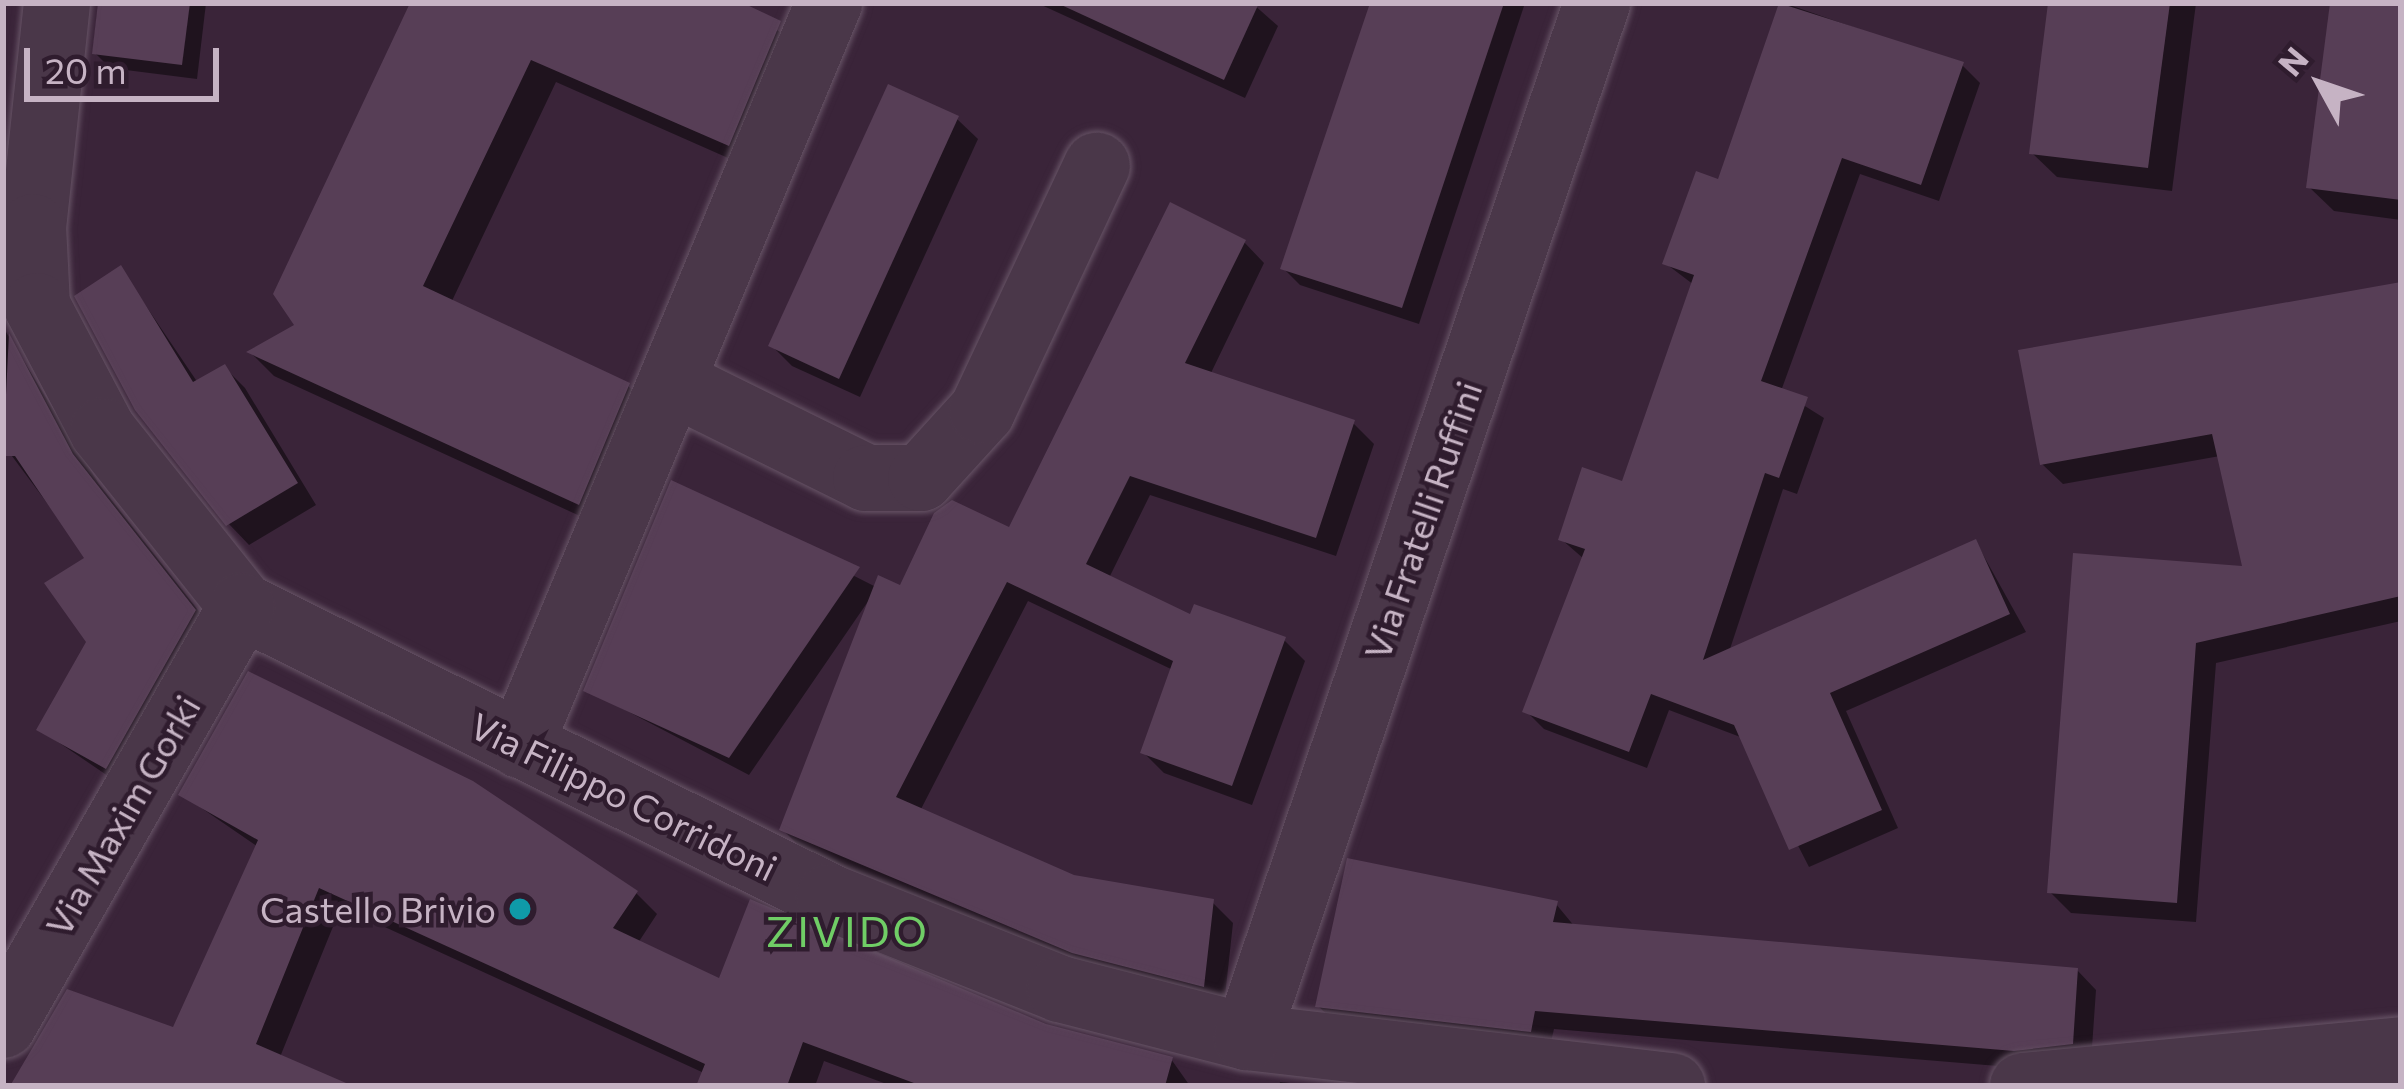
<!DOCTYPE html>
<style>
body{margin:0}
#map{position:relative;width:2404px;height:1089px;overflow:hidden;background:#3a2439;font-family:Commissioner,sans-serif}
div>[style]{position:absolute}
.shadow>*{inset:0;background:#0007}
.building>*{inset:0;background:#573e56}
.roads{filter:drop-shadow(0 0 3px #685567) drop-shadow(0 0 3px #685567)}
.minor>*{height:66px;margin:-33px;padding:0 33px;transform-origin:33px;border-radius:33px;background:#4a3749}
.dots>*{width:33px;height:33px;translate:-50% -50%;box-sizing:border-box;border:6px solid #2f1c2e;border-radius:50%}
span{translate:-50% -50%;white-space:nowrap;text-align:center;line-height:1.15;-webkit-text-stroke:9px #2f1c2e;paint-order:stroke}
.street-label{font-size:36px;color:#c6b3c4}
.poi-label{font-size:36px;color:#c6b3c4}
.right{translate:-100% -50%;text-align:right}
.quarter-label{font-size:42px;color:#70cd66;letter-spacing:3px}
.frame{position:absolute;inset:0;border:6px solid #c6b3c4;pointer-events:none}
.north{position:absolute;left:2260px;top:24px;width:120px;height:120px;-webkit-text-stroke:9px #2f1c2e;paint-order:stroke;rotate:310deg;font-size:33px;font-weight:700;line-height:48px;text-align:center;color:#c6b3c4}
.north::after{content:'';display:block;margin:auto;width:42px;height:54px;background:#c6b3c4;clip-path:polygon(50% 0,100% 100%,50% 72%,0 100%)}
.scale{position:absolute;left:24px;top:48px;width:195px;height:54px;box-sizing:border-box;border:6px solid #c6b3c4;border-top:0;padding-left:15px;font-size:36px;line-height:42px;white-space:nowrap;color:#c6b3c4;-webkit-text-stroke:9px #2f1c2e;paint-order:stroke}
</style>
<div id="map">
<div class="shadow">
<div style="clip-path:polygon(101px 3px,206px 3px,197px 79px,110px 68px,95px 53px)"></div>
<div style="clip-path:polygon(413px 3px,736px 3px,804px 48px,753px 169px,556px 82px,451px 303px,628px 386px,653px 410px,604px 527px,274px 376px,251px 353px,298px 326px)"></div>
<div style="clip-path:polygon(1037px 3px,1252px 3px,1278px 26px,1245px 98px)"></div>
<div style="clip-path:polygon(1373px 3px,1525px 3px,1419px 324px,1300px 285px,1283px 268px)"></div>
<div style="clip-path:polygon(1784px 3px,1962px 65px,1980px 83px,1939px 201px,1860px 174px,1781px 391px,1824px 418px,1797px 494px,1783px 489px,1729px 652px,1976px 542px,2026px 632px,1846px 711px,1898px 828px,1809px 867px,1743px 738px,1669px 710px,1647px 768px,1544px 729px,1526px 711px,1584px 559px,1561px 539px,1624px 485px,1694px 285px,1665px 263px,1720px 183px)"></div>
<div style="clip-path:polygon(2051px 3px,2196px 3px,2172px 191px,2057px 177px,2032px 153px)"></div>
<div style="clip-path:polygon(2333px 3px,2401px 3px,2401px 220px,2334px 211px,2309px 187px)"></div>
<div style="clip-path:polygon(957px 119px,978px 139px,860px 397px,792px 366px,772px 346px)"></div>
<div style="clip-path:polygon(1244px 242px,1264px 263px,1210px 375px,1353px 423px,1374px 444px,1336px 556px,1150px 495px,1109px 578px,1192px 618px,1284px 640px,1305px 661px,1252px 805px,1164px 773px,1143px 752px,1173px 670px,1028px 601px,920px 811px,1073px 878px,1212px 902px,1233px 923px,1224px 1006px,1095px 973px,803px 850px,783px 830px,869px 600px,749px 775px,587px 690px,673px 484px,876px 587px,902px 589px,1011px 531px)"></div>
<div style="clip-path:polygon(121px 269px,198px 383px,225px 368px,245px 388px,316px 505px,249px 545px,229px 524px)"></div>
<div style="clip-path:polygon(2401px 289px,2401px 621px,2216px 663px,2196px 922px,2071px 913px,2050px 892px,2076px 556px,2245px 569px,2220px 456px,2063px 484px,2042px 464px)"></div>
<div style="clip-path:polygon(3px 327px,99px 484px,220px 638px,133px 793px,39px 729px,89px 642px,88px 558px,3px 444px)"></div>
<div style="clip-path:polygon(472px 783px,636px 893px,657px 914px,638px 943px,720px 982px,1045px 1027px,1171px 1059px,1190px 1086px,892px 1086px,824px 1061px,815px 1086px,699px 1086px,704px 1073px,341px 907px,280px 1057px,344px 1086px,24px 1086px,175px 1030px,258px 847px,181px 794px)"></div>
<div style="clip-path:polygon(1556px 904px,1575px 927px,2077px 970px,2096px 990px,2091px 1062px,2035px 1069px,1554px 1029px,1549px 1050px,1338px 1025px,1318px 1006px)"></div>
<div style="clip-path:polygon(1280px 1082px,1318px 1086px,1279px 1086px)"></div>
</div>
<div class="building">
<div style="clip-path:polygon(98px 3px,190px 3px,182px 65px,92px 54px)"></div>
<div style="clip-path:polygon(410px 3px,743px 3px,781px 21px,729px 146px,531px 60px,423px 286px,630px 383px,579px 505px,246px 352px,294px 325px,273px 294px)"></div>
<div style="clip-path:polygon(1057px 3px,1259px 3px,1224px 80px)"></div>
<div style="clip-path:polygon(1370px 3px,1504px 3px,1402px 308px,1280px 269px)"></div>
<div style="clip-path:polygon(1779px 3px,1964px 62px,1921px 185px,1842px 158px,1761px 381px,1808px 397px,1779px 478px,1765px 473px,1703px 660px,1976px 539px,2010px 614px,1830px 693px,1882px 810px,1789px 850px,1734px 725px,1651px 694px,1629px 752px,1522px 712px,1585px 549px,1558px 540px,1582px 467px,1622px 481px,1694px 275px,1662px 264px,1696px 171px,1718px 179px)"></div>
<div style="clip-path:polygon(2048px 3px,2170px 3px,2148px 168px,2029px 154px)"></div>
<div style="clip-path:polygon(2330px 3px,2401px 3px,2401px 200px,2306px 188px)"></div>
<div style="clip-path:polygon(888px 84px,959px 116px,839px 379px,768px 346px)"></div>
<div style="clip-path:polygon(1170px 202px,1246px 240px,1185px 363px,1355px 420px,1316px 538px,1130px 476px,1086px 564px,1190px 614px,1194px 604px,1286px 637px,1232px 786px,1140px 753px,1173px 661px,1007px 582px,896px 797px,1074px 875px,1214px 899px,1204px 987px,1072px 953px,779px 830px,878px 575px,900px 585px,934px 513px,952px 500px,1009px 527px)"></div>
<div style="clip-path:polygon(121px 265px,193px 382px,225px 364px,298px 483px,226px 526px,135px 410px,74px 296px)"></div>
<div style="clip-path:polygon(2401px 282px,2401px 596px,2196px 643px,2177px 903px,2047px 893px,2073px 553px,2242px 566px,2212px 434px,2040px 465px,2018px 350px)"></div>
<div style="clip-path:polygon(9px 333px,73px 454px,196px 610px,106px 769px,36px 730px,86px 642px,44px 583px,84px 558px,15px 456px,3px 456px)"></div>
<div style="clip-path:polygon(671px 480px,860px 567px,729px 758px,583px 691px)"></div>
<div style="clip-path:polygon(248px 671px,473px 781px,638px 891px,613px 928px,719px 978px,750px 899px,1046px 1024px,1173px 1057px,1165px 1086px,922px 1086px,803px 1042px,787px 1086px,696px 1086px,705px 1064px,319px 888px,256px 1044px,353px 1086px,10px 1086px,67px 989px,173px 1027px,258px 840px,178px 795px)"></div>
<div style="clip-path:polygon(1347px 858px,1558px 901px,1553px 922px,2078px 968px,2073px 1044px,2014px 1051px,1535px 1011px,1531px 1032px,1315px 1007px)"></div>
</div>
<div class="roads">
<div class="minor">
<div style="left:57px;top:3px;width:225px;rotate:96.1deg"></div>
<div style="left:33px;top:227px;width:79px;rotate:87.1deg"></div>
<div style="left:37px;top:306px;width:141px;rotate:62.2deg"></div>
<div style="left:103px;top:431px;width:223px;rotate:51.5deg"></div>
<div style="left:242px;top:606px;width:655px;rotate:26.37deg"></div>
<div style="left:829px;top:897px;width:249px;rotate:21.7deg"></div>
<div style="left:1060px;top:989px;width:193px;rotate:14.4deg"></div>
<div style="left:1247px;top:1037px;width:428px;rotate:6.6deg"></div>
<div style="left:672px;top:382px;width:216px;rotate:26.3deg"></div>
<div style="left:866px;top:478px;width:55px"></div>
<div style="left:921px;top:478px;width:91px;rotate:-47.7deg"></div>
<div style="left:982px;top:411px;width:271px;rotate:-64.9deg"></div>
<div style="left:520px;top:745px;width:804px;rotate:-67.39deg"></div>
<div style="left:3px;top:1025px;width:482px;rotate:-60.3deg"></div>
<div style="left:1247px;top:1037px;width:1092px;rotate:-71.3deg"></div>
<div style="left:2023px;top:1086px;width:380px;rotate:-5.4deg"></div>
</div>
</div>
<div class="dots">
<div style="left:520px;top:909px;background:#0f9aa8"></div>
</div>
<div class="street-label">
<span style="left:1422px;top:520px;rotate:-71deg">Via Fratelli Ruffini</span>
<span style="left:624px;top:796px;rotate:26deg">Via Filippo Corridoni</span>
<span style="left:122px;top:815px;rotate:-60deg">Via Maxim Gorki</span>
</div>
<div class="poi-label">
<span class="right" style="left:496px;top:909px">Castello Brivio</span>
</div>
<div class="quarter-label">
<span style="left:848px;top:930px">ZIVIDO</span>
</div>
<div class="frame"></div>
<div class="north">N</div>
<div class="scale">20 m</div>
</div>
